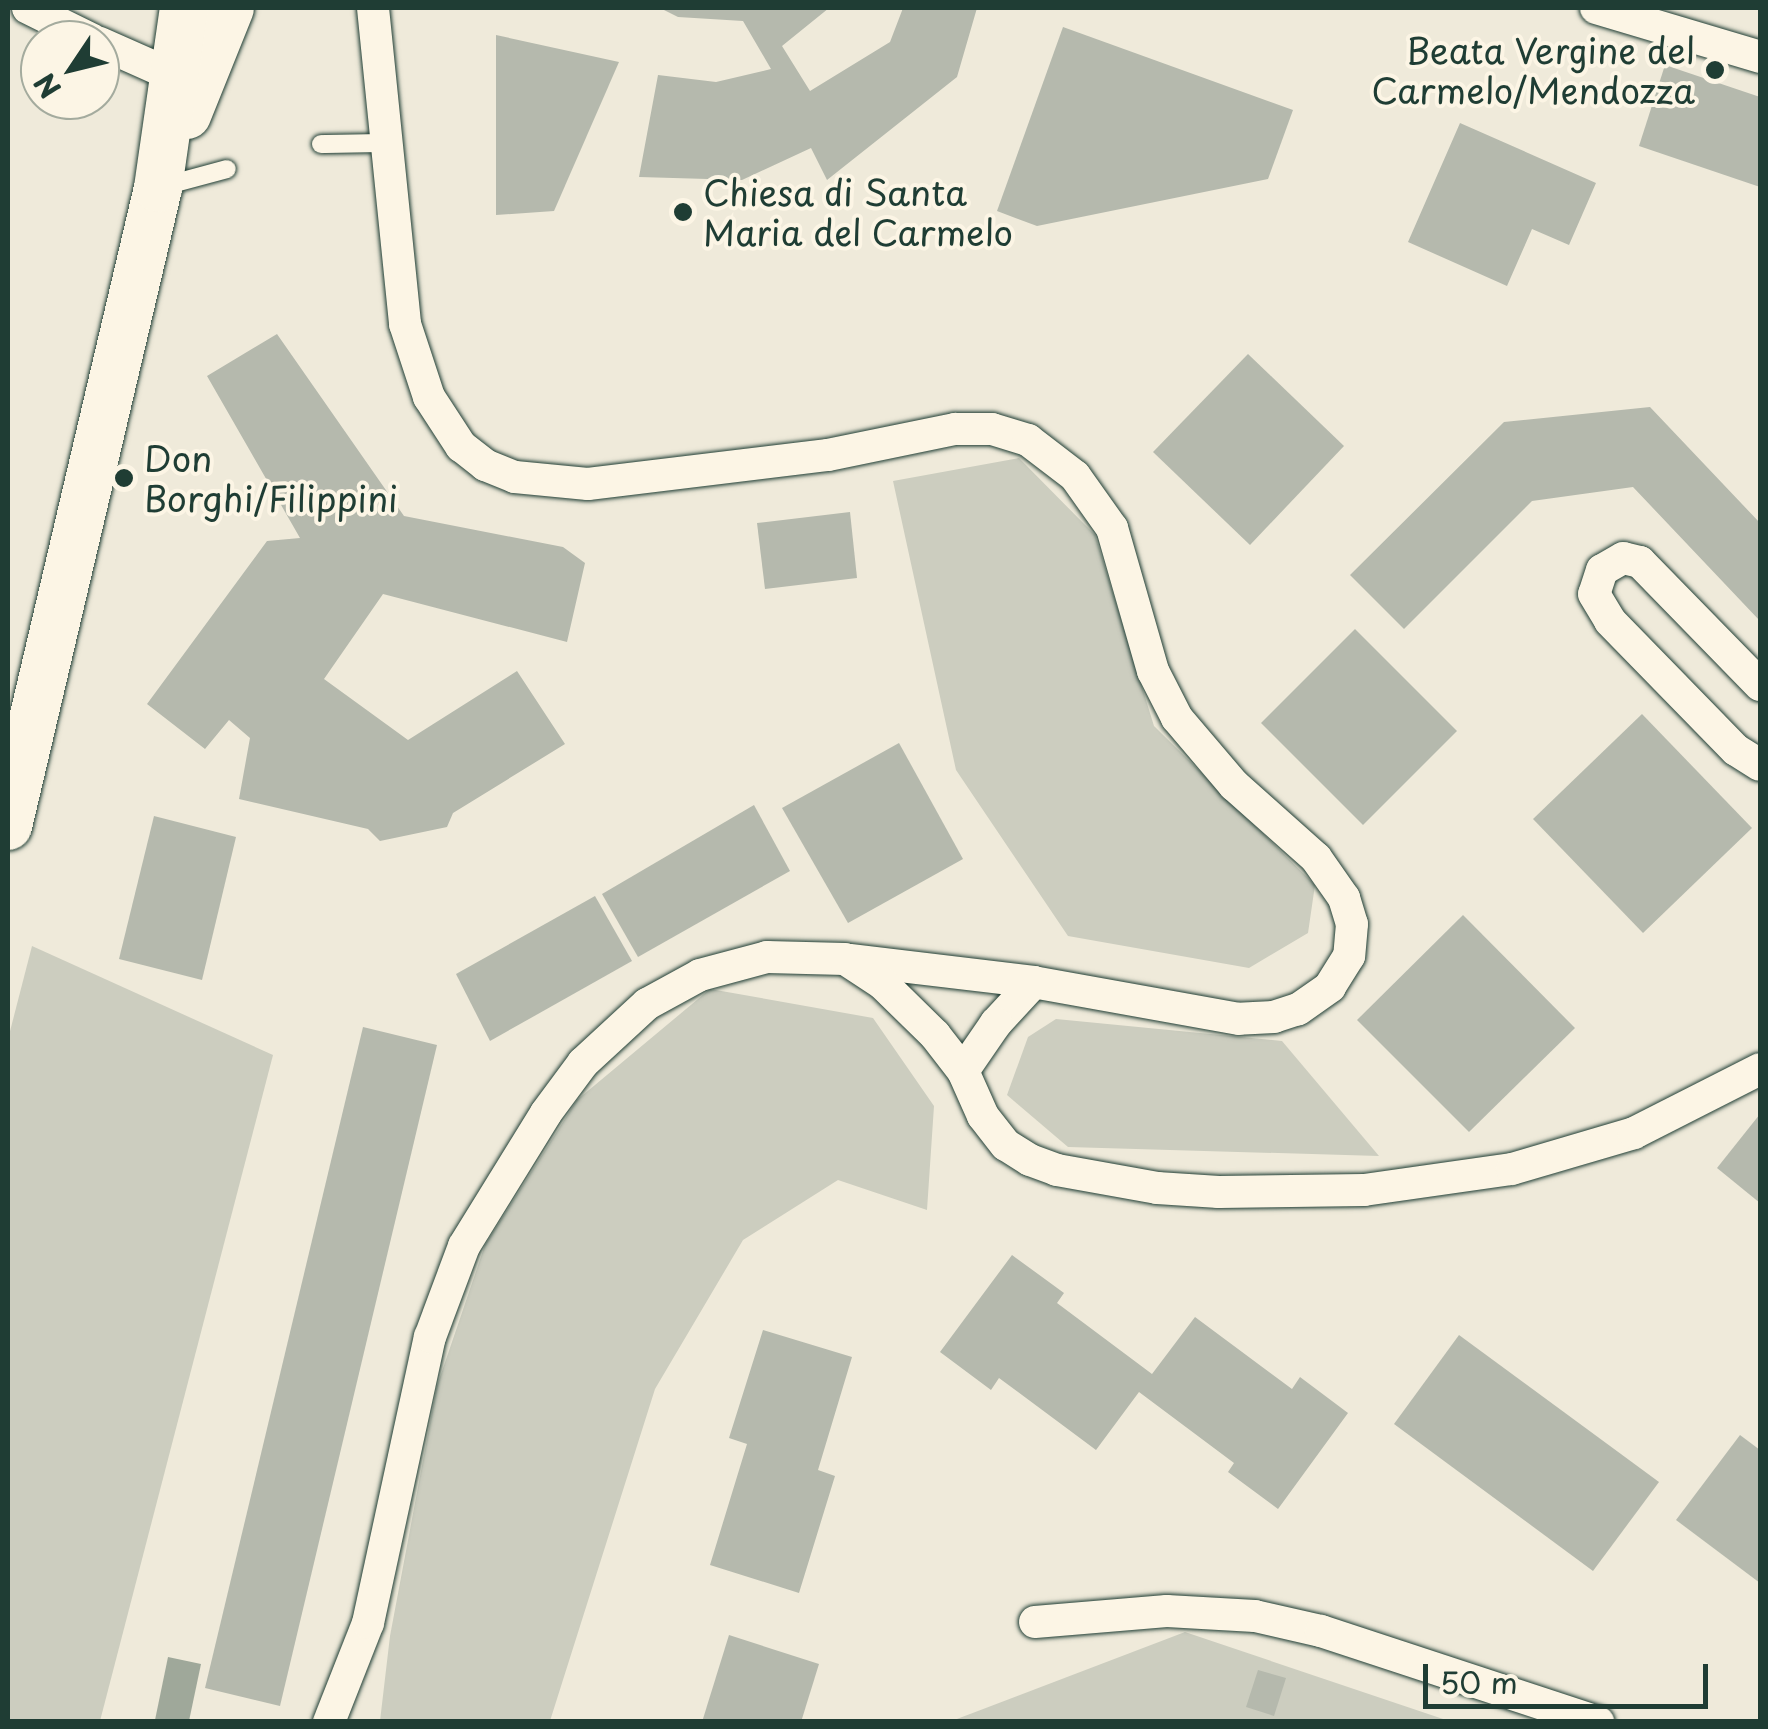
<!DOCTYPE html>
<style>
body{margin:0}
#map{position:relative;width:1768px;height:1729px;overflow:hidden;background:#efeada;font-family:"Playpen Sans",sans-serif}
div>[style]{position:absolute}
.green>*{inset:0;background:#cccdbf}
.water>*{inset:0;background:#9fa89a}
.building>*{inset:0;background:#b5b9ad}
.roads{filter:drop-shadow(0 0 2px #1f3d34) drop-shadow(0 0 2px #1f3d34)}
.lane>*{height:18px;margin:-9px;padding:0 9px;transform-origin:9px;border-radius:9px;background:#fcf5e5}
.street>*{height:32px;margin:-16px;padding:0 16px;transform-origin:16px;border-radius:16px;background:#fcf5e5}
.secondary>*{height:48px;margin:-24px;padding:0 24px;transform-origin:24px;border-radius:24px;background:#fcf5e5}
.dots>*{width:28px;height:28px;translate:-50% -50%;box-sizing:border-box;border:5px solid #fcf5e5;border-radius:50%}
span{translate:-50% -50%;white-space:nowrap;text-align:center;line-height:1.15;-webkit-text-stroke:8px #fcf5e5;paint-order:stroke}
.poi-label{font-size:35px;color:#1f3d34}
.right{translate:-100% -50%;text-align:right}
.left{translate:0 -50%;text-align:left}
.frame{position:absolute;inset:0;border:10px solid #1f3d34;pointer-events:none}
.north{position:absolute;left:20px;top:20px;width:100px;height:100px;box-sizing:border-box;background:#fcf5e5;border:2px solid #a4ab9e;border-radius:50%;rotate:235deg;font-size:28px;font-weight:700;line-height:40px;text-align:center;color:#1f3d34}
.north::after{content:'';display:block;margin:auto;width:35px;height:45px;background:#1f3d34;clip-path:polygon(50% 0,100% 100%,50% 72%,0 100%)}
.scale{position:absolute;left:1423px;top:1664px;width:285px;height:45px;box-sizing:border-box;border:5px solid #1f3d34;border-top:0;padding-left:12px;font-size:30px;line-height:35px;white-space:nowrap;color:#1f3d34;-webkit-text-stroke:8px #fcf5e5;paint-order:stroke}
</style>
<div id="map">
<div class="green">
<div style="clip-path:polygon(1019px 458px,1095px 535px,1154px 726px,1315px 885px,1308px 933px,1249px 968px,1068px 936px,956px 770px,893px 481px)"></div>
<div style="clip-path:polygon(32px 946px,273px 1055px,100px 1721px,8px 1721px,8px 1039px)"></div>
<div style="clip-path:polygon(710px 989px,873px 1018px,934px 1106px,927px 1210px,838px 1180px,743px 1240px,655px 1389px,550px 1721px,380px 1721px,390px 1636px,437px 1386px,485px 1245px,577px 1100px)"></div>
<div style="clip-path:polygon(1056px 1019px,1282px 1041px,1379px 1156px,1068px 1147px,1007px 1095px,1028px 1037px)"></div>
<div style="clip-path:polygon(1185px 1632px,1449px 1721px,949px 1722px)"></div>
</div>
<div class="water">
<div style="clip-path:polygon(168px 1657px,201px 1664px,189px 1721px,155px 1720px)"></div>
</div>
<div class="building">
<div style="clip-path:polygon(660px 8px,829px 8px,782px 46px,810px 91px,890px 42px,903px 8px,977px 8px,957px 77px,827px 180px,811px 148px,742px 180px,639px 177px,658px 75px,716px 82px,771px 69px,743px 21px,678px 17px)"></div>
<div style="clip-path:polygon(1063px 27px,1293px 110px,1268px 179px,1037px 226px,997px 211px)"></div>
<div style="clip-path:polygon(496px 35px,619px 62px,554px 211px,496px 215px)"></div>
<div style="clip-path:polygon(1665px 65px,1760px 97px,1760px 187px,1639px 146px)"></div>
<div style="clip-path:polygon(1460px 123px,1596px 183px,1569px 245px,1532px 229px,1507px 286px,1408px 242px)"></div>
<div style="clip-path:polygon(277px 334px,404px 516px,563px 547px,585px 563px,567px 642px,383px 594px,324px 679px,408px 740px,517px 671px,565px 744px,453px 813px,447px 827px,380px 841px,368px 829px,239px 799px,250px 738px,229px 720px,205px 749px,147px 704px,267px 541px,300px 538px,207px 376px)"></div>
<div style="clip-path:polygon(1248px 354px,1344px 446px,1250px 545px,1153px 452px)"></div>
<div style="clip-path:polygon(1650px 407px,1760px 523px,1760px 621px,1633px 487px,1532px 501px,1404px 629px,1350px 575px,1504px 422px)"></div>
<div style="clip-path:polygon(850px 512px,857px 578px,765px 589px,757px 523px)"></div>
<div style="clip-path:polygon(1355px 629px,1457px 731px,1363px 825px,1261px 723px)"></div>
<div style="clip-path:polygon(1642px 714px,1752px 828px,1643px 933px,1533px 819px)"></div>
<div style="clip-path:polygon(899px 743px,963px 859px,848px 923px,782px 808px)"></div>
<div style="clip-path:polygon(754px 805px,790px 871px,638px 957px,602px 894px)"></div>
<div style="clip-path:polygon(154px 816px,236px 837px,202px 980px,119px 959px)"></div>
<div style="clip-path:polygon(595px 896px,632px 961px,490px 1041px,456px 974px)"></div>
<div style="clip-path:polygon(1463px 915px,1575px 1028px,1469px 1132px,1357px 1020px)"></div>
<div style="clip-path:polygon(363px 1027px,437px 1045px,280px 1706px,205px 1688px)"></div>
<div style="clip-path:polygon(1760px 1114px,1760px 1203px,1717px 1168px)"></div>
<div style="clip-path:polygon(1012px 1255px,1064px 1293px,1057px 1303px,1152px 1374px,1195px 1317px,1292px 1389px,1300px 1377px,1348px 1413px,1278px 1509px,1228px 1472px,1234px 1463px,1139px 1392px,1096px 1450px,999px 1378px,991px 1390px,940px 1352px)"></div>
<div style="clip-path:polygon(763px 1330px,852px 1357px,818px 1470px,835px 1476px,799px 1593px,710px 1565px,747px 1444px,729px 1438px)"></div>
<div style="clip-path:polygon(1459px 1335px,1659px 1482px,1593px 1571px,1394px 1424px)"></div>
<div style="clip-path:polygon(1740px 1435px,1760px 1450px,1760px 1583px,1676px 1520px)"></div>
<div style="clip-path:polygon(729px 1635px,819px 1664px,801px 1722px,702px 1722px)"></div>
<div style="clip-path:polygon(1258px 1670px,1286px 1678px,1274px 1716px,1246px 1707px)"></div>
</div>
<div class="roads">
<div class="lane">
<div style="left:321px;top:144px;width:65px;rotate:-0.9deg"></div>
<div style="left:164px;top:186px;width:65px;rotate:-15.1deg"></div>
</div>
<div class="street">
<div style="left:28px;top:8px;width:72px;rotate:26.2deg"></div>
<div style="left:373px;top:8px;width:318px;rotate:84.2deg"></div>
<div style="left:405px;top:324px;width:77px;rotate:71.8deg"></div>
<div style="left:429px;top:397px;width:59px;rotate:56.9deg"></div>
<div style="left:461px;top:446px;width:31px;rotate:38deg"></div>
<div style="left:485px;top:465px;width:32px;rotate:22deg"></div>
<div style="left:515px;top:477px;width:73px;rotate:5.5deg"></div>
<div style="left:588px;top:484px;width:242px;rotate:-6.9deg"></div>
<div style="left:828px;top:455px;width:130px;rotate:-11.6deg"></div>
<div style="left:955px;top:429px;width:37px"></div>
<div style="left:992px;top:429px;width:38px;rotate:17deg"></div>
<div style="left:1028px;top:440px;width:59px;rotate:37.5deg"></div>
<div style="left:1075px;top:476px;width:64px;rotate:54.6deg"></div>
<div style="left:1112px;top:528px;width:149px;rotate:74deg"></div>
<div style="left:1153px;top:671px;width:53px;rotate:62.9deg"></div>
<div style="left:1177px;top:718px;width:88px;rotate:49.6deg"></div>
<div style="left:1234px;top:785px;width:110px;rotate:41.7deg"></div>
<div style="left:1316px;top:858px;width:49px;rotate:55deg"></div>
<div style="left:1344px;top:898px;width:27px;rotate:73deg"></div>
<div style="left:1352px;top:924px;width:32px;rotate:95deg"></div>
<div style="left:1349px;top:956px;width:36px;rotate:122deg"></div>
<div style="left:1330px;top:987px;width:39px;rotate:145deg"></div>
<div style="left:1298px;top:1009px;width:25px;rotate:162deg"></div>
<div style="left:1274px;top:1017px;width:35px;rotate:177deg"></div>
<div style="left:1239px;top:1019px;width:208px;rotate:-169.8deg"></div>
<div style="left:1034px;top:982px;width:56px;rotate:132.8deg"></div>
<div style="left:996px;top:1023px;width:58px;rotate:124.5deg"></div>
<div style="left:1596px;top:8px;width:171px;rotate:16.6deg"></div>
<div style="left:100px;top:43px;width:81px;rotate:24deg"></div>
<div style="left:1760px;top:685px;width:172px;rotate:-134.3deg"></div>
<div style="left:1640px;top:562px;width:17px;rotate:-167deg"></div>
<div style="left:1623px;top:558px;width:24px;rotate:150deg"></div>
<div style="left:1602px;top:570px;width:25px;rotate:108deg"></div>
<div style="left:1594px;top:594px;width:31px;rotate:59deg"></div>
<div style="left:1610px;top:621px;width:180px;rotate:45.7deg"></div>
<div style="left:1736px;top:750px;width:28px;rotate:32deg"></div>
<div style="left:850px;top:960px;width:185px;rotate:6.8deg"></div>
<div style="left:1035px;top:1622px;width:132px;rotate:-4.8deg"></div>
<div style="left:1167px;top:1611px;width:88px;rotate:3.3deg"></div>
<div style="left:1255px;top:1616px;width:68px;rotate:12.8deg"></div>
<div style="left:1321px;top:1631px;width:292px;rotate:18.2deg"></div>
<div style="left:329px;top:1722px;width:106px;rotate:-68.5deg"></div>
<div style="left:368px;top:1623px;width:293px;rotate:-77.8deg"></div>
<div style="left:430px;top:1337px;width:97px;rotate:-69.5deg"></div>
<div style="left:464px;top:1246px;width:156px;rotate:-58.3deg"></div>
<div style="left:546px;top:1113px;width:62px;rotate:-53.5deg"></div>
<div style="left:583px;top:1063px;width:87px;rotate:-42.7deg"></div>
<div style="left:647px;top:1004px;width:60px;rotate:-28.7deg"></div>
<div style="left:700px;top:975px;width:69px;rotate:-15deg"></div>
<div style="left:767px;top:957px;width:78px;rotate:1.5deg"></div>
<div style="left:845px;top:959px;width:45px;rotate:33.3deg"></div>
<div style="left:883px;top:984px;width:73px;rotate:44.4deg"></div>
<div style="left:935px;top:1035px;width:46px;rotate:52.1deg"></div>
<div style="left:963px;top:1071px;width:49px;rotate:66deg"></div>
<div style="left:983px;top:1116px;width:37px;rotate:52deg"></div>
<div style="left:1006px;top:1145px;width:28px;rotate:32deg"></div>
<div style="left:1030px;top:1160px;width:29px;rotate:20deg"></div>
<div style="left:1057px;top:1170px;width:102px;rotate:10.2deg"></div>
<div style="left:1157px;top:1188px;width:62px;rotate:3.7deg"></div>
<div style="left:1219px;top:1192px;width:145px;rotate:-0.8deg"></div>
<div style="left:1364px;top:1190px;width:149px;rotate:-8.1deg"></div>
<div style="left:1512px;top:1169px;width:127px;rotate:-16.4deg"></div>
<div style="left:1634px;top:1133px;width:141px;rotate:-26.9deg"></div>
</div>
<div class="secondary">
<div style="left:187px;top:115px;width:115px;rotate:-68.1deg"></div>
<div style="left:8px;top:826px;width:655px;rotate:-76.77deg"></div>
<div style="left:158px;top:188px;width:182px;rotate:-81.8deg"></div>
</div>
</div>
<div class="dots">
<div style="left:1715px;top:70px;background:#1f3d34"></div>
<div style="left:683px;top:212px;background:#1f3d34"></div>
<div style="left:124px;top:478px;background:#1f3d34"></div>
</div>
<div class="poi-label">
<span class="right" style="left:1695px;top:70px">Beata Vergine del<br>Carmelo/Mendozza</span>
<span class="left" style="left:703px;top:212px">Chiesa di Santa<br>Maria del Carmelo</span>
<span class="left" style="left:144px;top:478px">Don<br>Borghi/Filippini</span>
</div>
<div class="frame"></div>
<div class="north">N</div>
<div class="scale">50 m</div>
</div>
